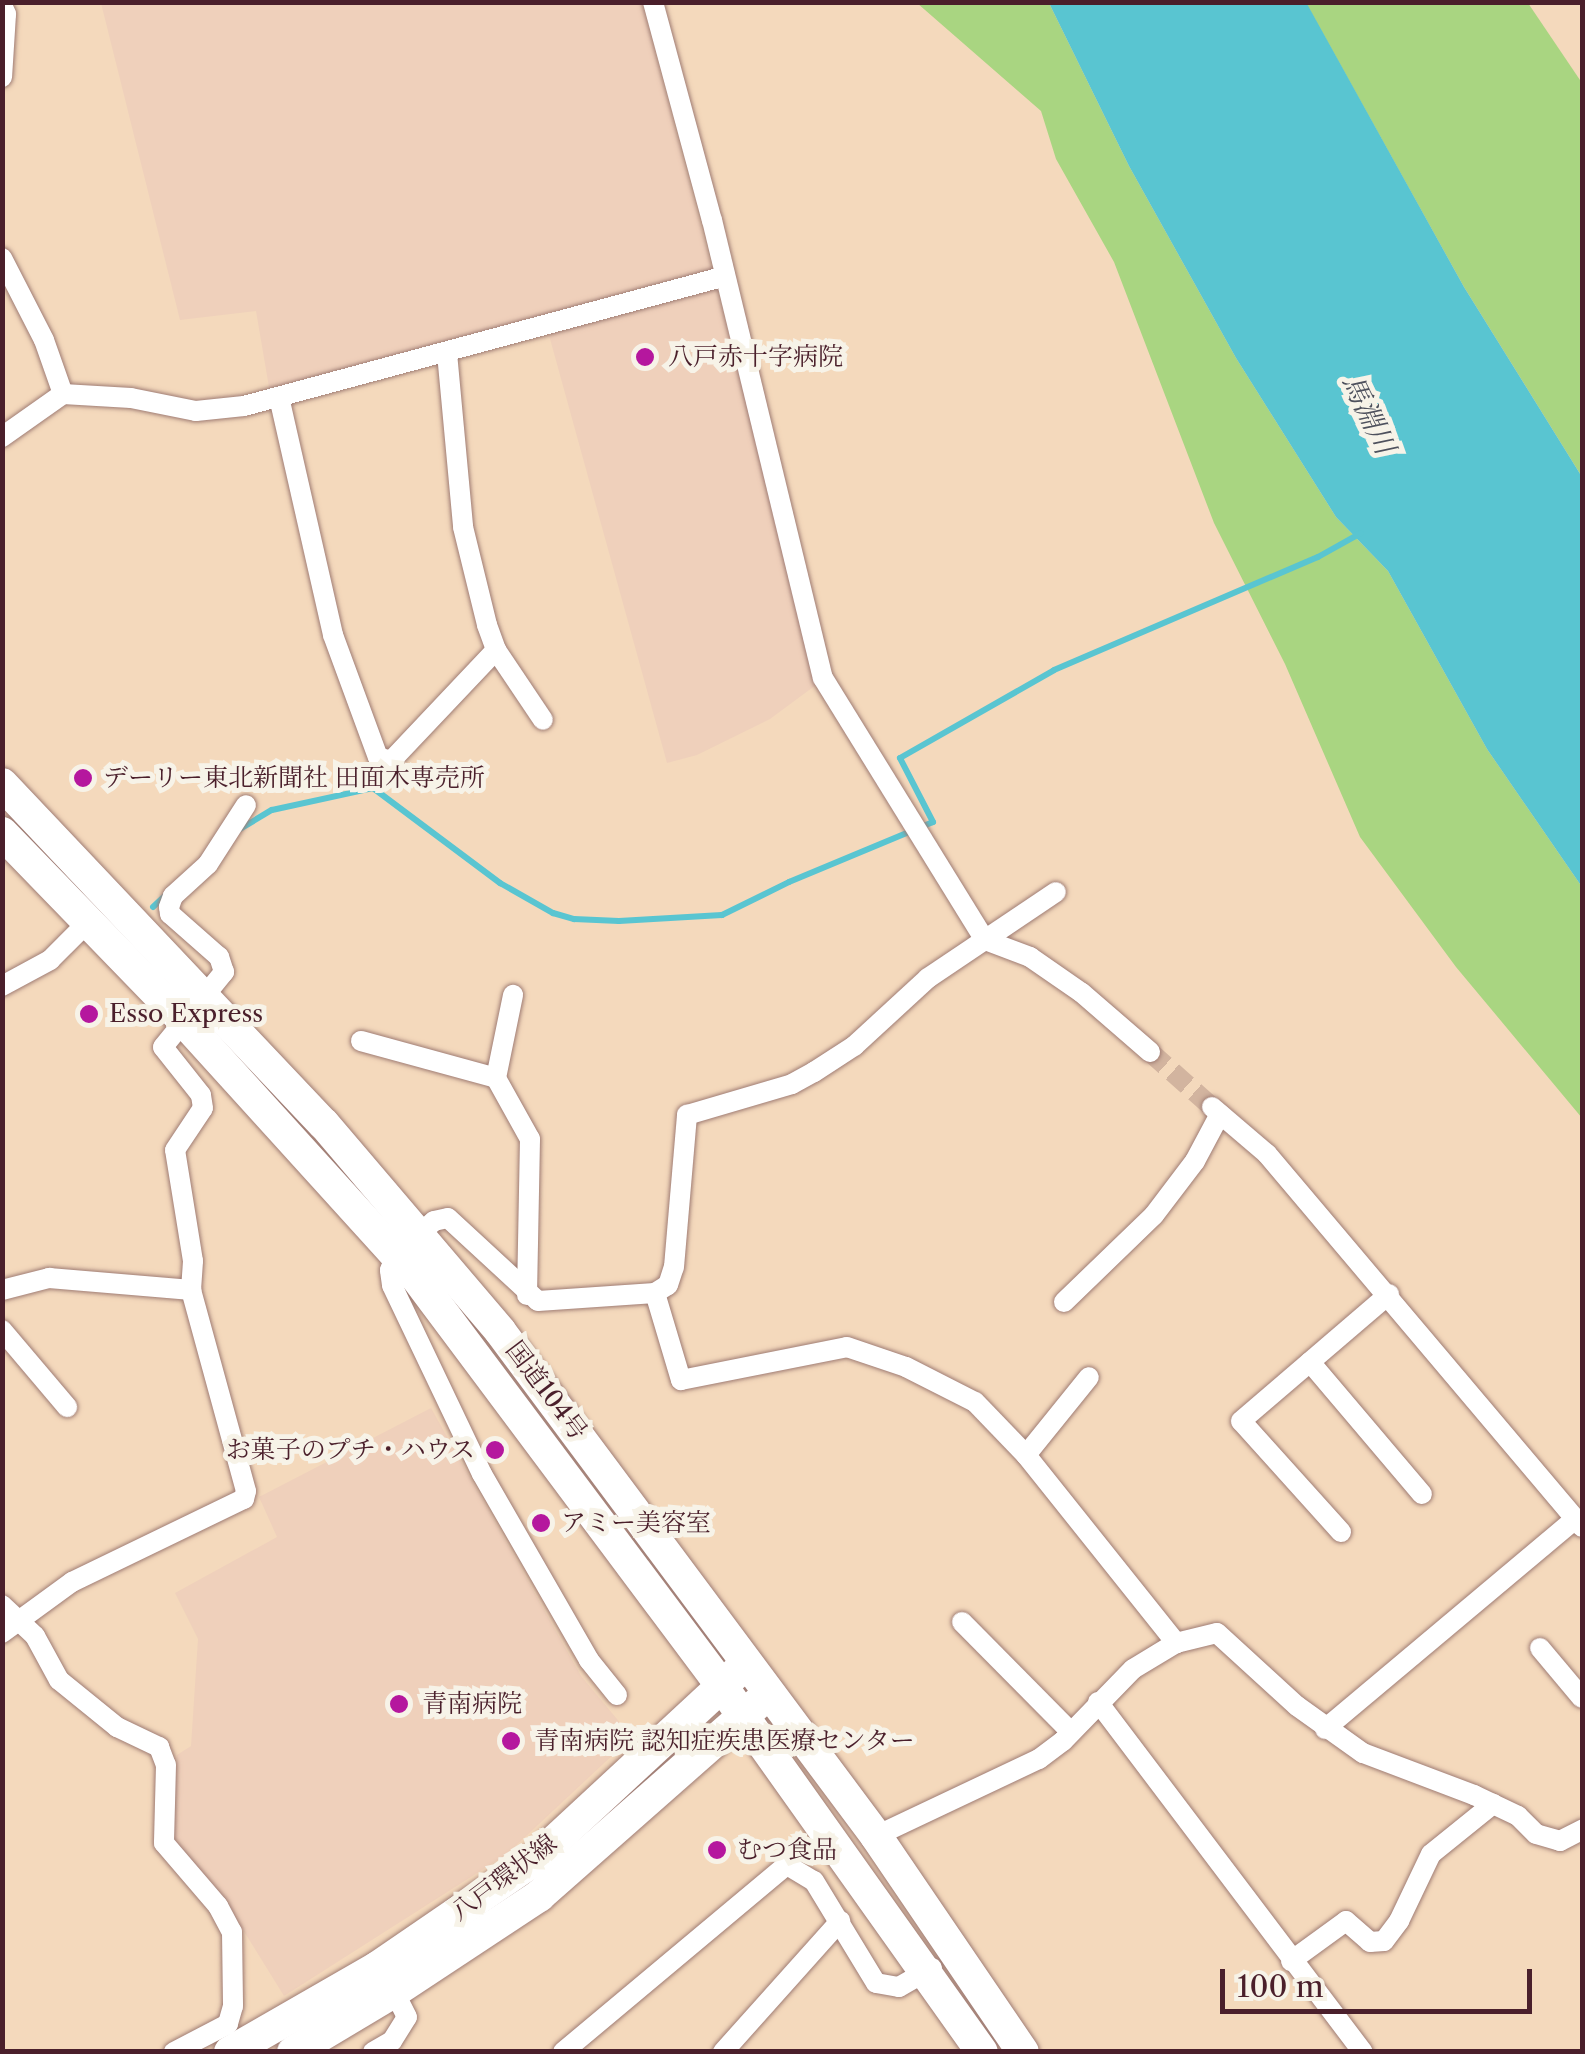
<!DOCTYPE html>
<meta charset="utf-8">
<style>
body{margin:0}
#map{position:relative;width:1585px;height:2054px;overflow:hidden;background:#f4d9bc;font-family:"Libre Caslon Text","Noto Serif JP",serif}
div>[style]{position:absolute}
.built>*{inset:0;background:#efd0bb}
.green>*{inset:0;background:#a9d581}
.water>*{inset:0;background:#59c5d1}
.stream>*{height:6px;margin:-3px;padding:0 3px;transform-origin:3px;border-radius:3px;background:#59c5d1}
.minor-tunnel>*{height:20px;margin-top:-10px;transform-origin:0;background:repeating-linear-gradient(90deg,#d2b49f 0 20px,transparent 0 30px)}
.roads{filter:drop-shadow(0 0 2px #9f7c74) drop-shadow(0 0 2px #9f7c74)}
.minor>*{height:20px;margin:-10px;padding:0 10px;transform-origin:10px;border-radius:10px;background:#fff}
.primary>*{height:32px;margin:-16px;padding:0 16px;transform-origin:16px;border-radius:16px;background:#fff}
.trunk>*{height:32px;margin:-16px;padding:0 16px;transform-origin:16px;border-radius:16px;background:#fff}
.dots>*{width:28px;height:28px;translate:-50% -50%;box-sizing:border-box;border:5px solid #f7f3e8;border-radius:50%}
span{translate:-50% -50%;white-space:nowrap;text-align:center;line-height:1.15;-webkit-text-stroke:10px #f7f3e8;paint-order:stroke}
.poi-label{font-size:25px;color:#4a1f2b}
.left{translate:0 -50%;text-align:left}
.right{translate:-100% -50%;text-align:right}
.street-label{font-size:25px;color:#4a1f2b}
.water-label{font-size:28px;color:#4e515d;font-style:italic}
.frame{position:absolute;inset:0;border:5px solid #4a1f2b;pointer-events:none}
.scale{position:absolute;left:1220px;top:1969px;width:312px;height:45px;box-sizing:border-box;border:5px solid #4a1f2b;border-top:0;padding-left:12px;font-size:30px;line-height:35px;white-space:nowrap;color:#4a1f2b;-webkit-text-stroke:8px #f7f3e8;paint-order:stroke}
</style>
<div id="map">
<div class="built">
<div style="clip-path:polygon(101px 3px,642px 3px,820px 682px,770px 719px,697px 755px,667px 763px,544px 317px,270px 393px,256px 311px,180px 320px)"></div>
<div style="clip-path:polygon(431px 1408px,581px 1676px,632px 1737px,507px 1854px,284px 1996px,224px 1899px,193px 1870px,174px 1838px,177px 1755px,191px 1746px,198px 1639px,175px 1593px,277px 1537px,259px 1497px)"></div>
</div>
<div class="green">
<div style="clip-path:polygon(917px 3px,1049px 3px,1129px 166px,1236px 358px,1336px 517px,1388px 571px,1487px 749px,1582px 887px,1582px 1118px,1456px 967px,1360px 837px,1285px 664px,1214px 523px,1114px 262px,1056px 159px,1041px 111px)"></div>
<div style="clip-path:polygon(1306px 3px,1528px 3px,1582px 83px,1582px 477px,1464px 287px)"></div>
</div>
<div class="water">
<div style="clip-path:polygon(1306px 2px,1464px 287px,1582px 477px,1582px 887px,1487px 749px,1388px 571px,1336px 517px,1236px 358px,1129px 166px,1049px 3px)"></div>
</div>
<div class="stream">
<div style="left:240px;top:829px;width:37px;rotate:-31deg"></div>
<div style="left:272px;top:810px;width:103px;rotate:-12.3deg"></div>
<div style="left:373px;top:788px;width:159px;rotate:36.8deg"></div>
<div style="left:500px;top:883px;width:61px;rotate:29.5deg"></div>
<div style="left:553px;top:913px;width:22px;rotate:16deg"></div>
<div style="left:574px;top:919px;width:45px;rotate:2.5deg"></div>
<div style="left:619px;top:921px;width:103px;rotate:-3.3deg"></div>
<div style="left:722px;top:915px;width:75px;rotate:-26.2deg"></div>
<div style="left:789px;top:882px;width:156px;rotate:-22.6deg"></div>
<div style="left:933px;top:822px;width:72px;rotate:-117.3deg"></div>
<div style="left:900px;top:758px;width:177px;rotate:-29.7deg"></div>
<div style="left:1054px;top:670px;width:287px;rotate:-23.2deg"></div>
<div style="left:1318px;top:557px;width:49px;rotate:-29.2deg"></div>
<div style="left:153px;top:907px;width:19px;rotate:-43deg"></div>
</div>
<div class="minor-tunnel">
<div style="left:1150px;top:1052px;width:83px;rotate:41.6deg"></div>
</div>
<div class="roads">
<div class="minor">
<div style="left:653px;top:2px;width:226px;rotate:74.9deg"></div>
<div style="left:712px;top:220px;width:471px;rotate:76.4deg"></div>
<div style="left:823px;top:678px;width:308px;rotate:58.3deg"></div>
<div style="left:985px;top:940px;width:48px;rotate:20.7deg"></div>
<div style="left:1030px;top:957px;width:63px;rotate:34.7deg"></div>
<div style="left:1082px;top:993px;width:90px;rotate:40.9deg"></div>
<div style="left:2px;top:5px;width:10px;rotate:66deg"></div>
<div style="left:6px;top:14px;width:63px;rotate:93.6deg"></div>
<div style="left:2px;top:258px;width:92px;rotate:62.9deg"></div>
<div style="left:44px;top:340px;width:57px;rotate:70.6deg"></div>
<div style="left:447px;top:353px;width:175px;rotate:84.7deg"></div>
<div style="left:463px;top:527px;width:101px;rotate:76.2deg"></div>
<div style="left:487px;top:625px;width:27px;rotate:70deg"></div>
<div style="left:496px;top:650px;width:84px;rotate:56.1deg"></div>
<div style="left:279px;top:397px;width:244px;rotate:77.2deg"></div>
<div style="left:333px;top:635px;width:130px;rotate:69.8deg"></div>
<div style="left:378px;top:757px;width:14px;rotate:17deg"></div>
<div style="left:391px;top:761px;width:153px;rotate:-46.6deg"></div>
<div style="left:2px;top:437px;width:75px;rotate:-35.2deg"></div>
<div style="left:63px;top:394px;width:68px;rotate:3.4deg"></div>
<div style="left:131px;top:398px;width:66px;rotate:11.3deg"></div>
<div style="left:196px;top:411px;width:48px;rotate:-5.9deg"></div>
<div style="left:244px;top:406px;width:498px;rotate:-15.1deg"></div>
<div style="left:2px;top:986px;width:55px;rotate:-28.4deg"></div>
<div style="left:50px;top:960px;width:51px;rotate:-45deg"></div>
<div style="left:361px;top:1041px;width:140px;rotate:15.3deg"></div>
<div style="left:496px;top:1078px;width:70px;rotate:60.9deg"></div>
<div style="left:530px;top:1139px;width:156px;rotate:91.1deg"></div>
<div style="left:496px;top:1078px;width:85px;rotate:-78.4deg"></div>
<div style="left:1212px;top:1107px;width:72px;rotate:40.5deg"></div>
<div style="left:1267px;top:1154px;width:488px;rotate:49.8deg"></div>
<div style="left:2px;top:1290px;width:49px;rotate:-14.3deg"></div>
<div style="left:49px;top:1278px;width:143px;rotate:4.8deg"></div>
<div style="left:655px;top:1293px;width:91px;rotate:73.4deg"></div>
<div style="left:681px;top:1380px;width:169px;rotate:-11.2deg"></div>
<div style="left:847px;top:1347px;width:62px;rotate:18.7deg"></div>
<div style="left:906px;top:1367px;width:77px;rotate:26.9deg"></div>
<div style="left:975px;top:1402px;width:74px;rotate:46.1deg"></div>
<div style="left:1026px;top:1455px;width:241px;rotate:51.4deg"></div>
<div style="left:1064px;top:1302px;width:125px;rotate:-44deg"></div>
<div style="left:1154px;top:1215px;width:68px;rotate:-52.8deg"></div>
<div style="left:1195px;top:1161px;width:53px;rotate:-62deg"></div>
<div style="left:2px;top:1330px;width:101px;rotate:49.8deg"></div>
<div style="left:1310px;top:1362px;width:173px;rotate:49.7deg"></div>
<div style="left:1026px;top:1455px;width:100px;rotate:-51.1deg"></div>
<div style="left:1341px;top:1532px;width:149px;rotate:-132deg"></div>
<div style="left:1241px;top:1421px;width:195px;rotate:-40.6deg"></div>
<div style="left:2px;top:1605px;width:45px;rotate:43.2deg"></div>
<div style="left:35px;top:1636px;width:50px;rotate:61.4deg"></div>
<div style="left:59px;top:1680px;width:75px;rotate:39deg"></div>
<div style="left:117px;top:1727px;width:47px;rotate:25.5deg"></div>
<div style="left:159px;top:1747px;width:19px;rotate:69deg"></div>
<div style="left:166px;top:1765px;width:78px;rotate:91.5deg"></div>
<div style="left:164px;top:1843px;width:83px;rotate:49.4deg"></div>
<div style="left:218px;top:1906px;width:30px;rotate:62deg"></div>
<div style="left:232px;top:1932px;width:74px;rotate:89.2deg"></div>
<div style="left:233px;top:2006px;width:19px;rotate:106deg"></div>
<div style="left:228px;top:2024px;width:61px;rotate:152.6deg"></div>
<div style="left:962px;top:1622px;width:155px;rotate:45.3deg"></div>
<div style="left:2px;top:1633px;width:87px;rotate:-36.1deg"></div>
<div style="left:72px;top:1582px;width:191px;rotate:-25.8deg"></div>
<div style="left:244px;top:1499px;width:8px;rotate:-76deg"></div>
<div style="left:246px;top:1491px;width:208px;rotate:-105.3deg"></div>
<div style="left:191px;top:1290px;width:29px;rotate:-86deg"></div>
<div style="left:193px;top:1261px;width:112px;rotate:-99.2deg"></div>
<div style="left:175px;top:1150px;width:50px;rotate:-56.3deg"></div>
<div style="left:203px;top:1108px;width:13px;rotate:-99deg"></div>
<div style="left:201px;top:1095px;width:61px;rotate:-128.4deg"></div>
<div style="left:163px;top:1047px;width:97px;rotate:-50.9deg"></div>
<div style="left:224px;top:972px;width:16px;rotate:-108deg"></div>
<div style="left:219px;top:957px;width:65px;rotate:-138.7deg"></div>
<div style="left:170px;top:914px;width:7px;rotate:-98deg"></div>
<div style="left:169px;top:907px;width:12px;rotate:-70deg"></div>
<div style="left:173px;top:896px;width:47px;rotate:-42.4deg"></div>
<div style="left:208px;top:864px;width:70px;rotate:-57.2deg"></div>
<div style="left:1540px;top:1648px;width:65px;rotate:50deg"></div>
<div style="left:617px;top:1695px;width:45px;rotate:-128.7deg"></div>
<div style="left:589px;top:1660px;width:215px;rotate:-119.9deg"></div>
<div style="left:482px;top:1474px;width:209px;rotate:-115.5deg"></div>
<div style="left:392px;top:1285px;width:15px;rotate:-98deg"></div>
<div style="left:390px;top:1270px;width:16px;rotate:-68deg"></div>
<div style="left:396px;top:1255px;width:51px;rotate:-41.8deg"></div>
<div style="left:434px;top:1221px;width:14px;rotate:-12deg"></div>
<div style="left:448px;top:1218px;width:122px;rotate:42.7deg"></div>
<div style="left:538px;top:1301px;width:117px;rotate:-3.9deg"></div>
<div style="left:655px;top:1293px;width:15px;rotate:-32deg"></div>
<div style="left:668px;top:1285px;width:19px;rotate:-72deg"></div>
<div style="left:674px;top:1267px;width:153px;rotate:-85.1deg"></div>
<div style="left:687px;top:1115px;width:109px;rotate:-16.4deg"></div>
<div style="left:792px;top:1084px;width:25px;rotate:-29deg"></div>
<div style="left:814px;top:1072px;width:48px;rotate:-33deg"></div>
<div style="left:854px;top:1046px;width:100px;rotate:-42.6deg"></div>
<div style="left:928px;top:978px;width:154px;rotate:-33.9deg"></div>
<div style="left:1098px;top:1702px;width:439px;rotate:52.9deg"></div>
<div style="left:1325px;top:1729px;width:326px;rotate:-40deg"></div>
<div style="left:876px;top:1836px;width:180px;rotate:-25.3deg"></div>
<div style="left:1039px;top:1759px;width:30px;rotate:-37deg"></div>
<div style="left:1063px;top:1741px;width:100px;rotate:-45.8deg"></div>
<div style="left:1133px;top:1669px;width:50px;rotate:-31.2deg"></div>
<div style="left:1176px;top:1643px;width:42px;rotate:-13.7deg"></div>
<div style="left:1217px;top:1633px;width:108px;rotate:42.4deg"></div>
<div style="left:1297px;top:1706px;width:81px;rotate:35.5deg"></div>
<div style="left:1363px;top:1753px;width:119px;rotate:20.7deg"></div>
<div style="left:1474px;top:1795px;width:49px;rotate:25.5deg"></div>
<div style="left:1518px;top:1816px;width:25px;rotate:45deg"></div>
<div style="left:1536px;top:1834px;width:25px;rotate:16deg"></div>
<div style="left:1560px;top:1841px;width:25px;rotate:-27deg"></div>
<div style="left:1291px;top:1961px;width:68px;rotate:-36deg"></div>
<div style="left:1346px;top:1921px;width:32px;rotate:41deg"></div>
<div style="left:1370px;top:1942px;width:14px;rotate:-4deg"></div>
<div style="left:1384px;top:1941px;width:25px;rotate:-53deg"></div>
<div style="left:1399px;top:1921px;width:74px;rotate:-64.5deg"></div>
<div style="left:1431px;top:1854px;width:80px;rotate:-38.9deg"></div>
<div style="left:373px;top:2052px;width:22px;rotate:-30deg"></div>
<div style="left:392px;top:2041px;width:28px;rotate:-58deg"></div>
<div style="left:407px;top:2017px;width:37px;rotate:-117deg"></div>
<div style="left:563px;top:2052px;width:292px;rotate:-39.9deg"></div>
<div style="left:787px;top:1865px;width:31px;rotate:31deg"></div>
<div style="left:814px;top:1881px;width:119px;rotate:58.7deg"></div>
<div style="left:876px;top:1983px;width:23px;rotate:10deg"></div>
<div style="left:899px;top:1987px;width:38px;rotate:-30deg"></div>
<div style="left:723px;top:2052px;width:176px;rotate:-48.2deg"></div>
</div>
<div class="primary">
<div style="left:230px;top:2052px;width:171px;rotate:-29.9deg"></div>
<div style="left:378px;top:1967px;width:188px;rotate:-34.4deg"></div>
<div style="left:533px;top:1861px;width:282px;rotate:-42.8deg"></div>
<div style="left:293px;top:2052px;width:119px;rotate:-30.9deg"></div>
<div style="left:395px;top:1991px;width:173px;rotate:-33.4deg"></div>
<div style="left:539px;top:1896px;width:305px;rotate:-41.4deg"></div>
</div>
<div class="trunk">
<div style="left:2px;top:784px;width:468px;rotate:46.6deg"></div>
<div style="left:324px;top:1124px;width:272px;rotate:49.6deg"></div>
<div style="left:500px;top:1331px;width:630px;rotate:53.33deg"></div>
<div style="left:876px;top:1836px;width:261px;rotate:55.8deg"></div>
<div style="left:2px;top:833px;width:259px;rotate:45.9deg"></div>
<div style="left:182px;top:1019px;width:348px;rotate:47.8deg"></div>
<div style="left:416px;top:1277px;width:509px;rotate:53.22deg"></div>
<div style="left:721px;top:1685px;width:450px;rotate:54.6deg"></div>
</div>
</div>
<div class="dots">
<div style="left:645px;top:357px;background:#b5179e"></div>
<div style="left:83px;top:778px;background:#b5179e"></div>
<div style="left:89px;top:1014px;background:#b5179e"></div>
<div style="left:495px;top:1450px;background:#b5179e"></div>
<div style="left:541px;top:1523px;background:#b5179e"></div>
<div style="left:399px;top:1704px;background:#b5179e"></div>
<div style="left:511px;top:1741px;background:#b5179e"></div>
<div style="left:717px;top:1850px;background:#b5179e"></div>
</div>
<div class="poi-label">
<span class="left" style="left:668px;top:357px">八戸赤十字病院</span>
<span class="left" style="left:103px;top:778px">デーリー東北新聞社 田面木専売所</span>
<span class="left" style="left:109px;top:1014px">Esso Express</span>
<span class="right" style="left:475px;top:1450px">お菓子のプチ・ハウス</span>
<span class="left" style="left:561px;top:1523px">アミー美容室</span>
<span class="left" style="left:422px;top:1704px">青南病院</span>
<span class="left" style="left:534px;top:1741px">青南病院 認知症疾患医療センター</span>
<span class="left" style="left:737px;top:1850px">むつ食品</span>
</div>
<div class="street-label">
<span style="left:546px;top:1391px;rotate:53deg">国道104号</span>
<span style="left:504px;top:1878px;rotate:-37deg">八戸環状線</span>
</div>
<div class="water-label">
<span style="left:1369px;top:414px;rotate:64deg">馬淵川</span>
</div>
<div class="frame"></div>
<div class="scale">100 m</div>
</div>
